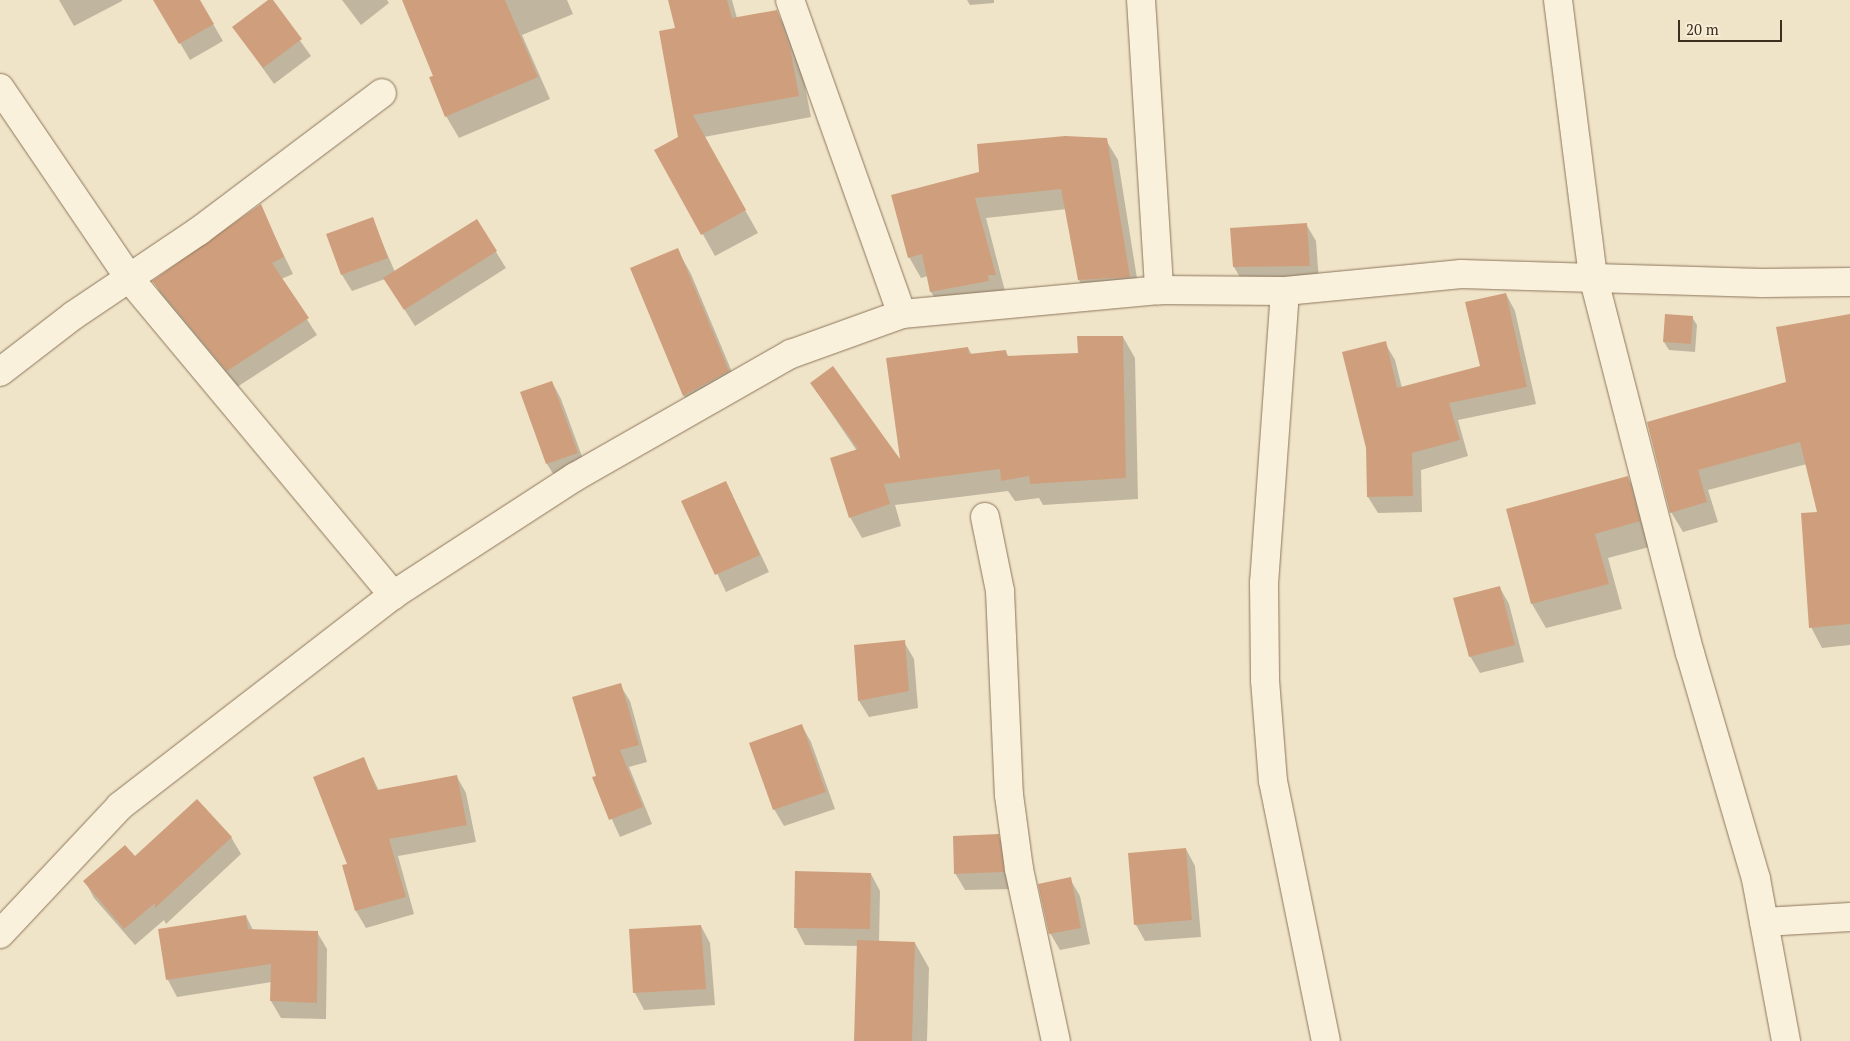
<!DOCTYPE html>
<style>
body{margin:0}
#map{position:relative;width:1850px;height:1041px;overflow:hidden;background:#f0e4c8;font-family:"PT Serif",serif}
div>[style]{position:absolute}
.shadow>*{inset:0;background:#0003}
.building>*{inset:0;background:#cf9f7d}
.roads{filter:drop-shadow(0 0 1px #8d765c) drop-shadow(0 0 1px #8d765c)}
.minor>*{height:28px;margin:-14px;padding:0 14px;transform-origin:14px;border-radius:14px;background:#faf1dc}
span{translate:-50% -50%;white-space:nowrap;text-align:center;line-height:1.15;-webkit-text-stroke:5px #f7eed8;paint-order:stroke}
.scale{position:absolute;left:1678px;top:20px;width:104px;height:22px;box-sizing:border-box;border:2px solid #3d2e20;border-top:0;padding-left:6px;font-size:15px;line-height:18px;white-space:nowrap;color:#3d2e20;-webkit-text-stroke:4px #f7eed8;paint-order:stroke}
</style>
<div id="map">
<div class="shadow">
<div style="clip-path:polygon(59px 0,122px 0,122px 1px,74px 26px)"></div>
<div style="clip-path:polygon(155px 0,199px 0,223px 41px,190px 60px)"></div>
<div style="clip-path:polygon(271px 0,311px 56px,274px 84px,234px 28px)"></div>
<div style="clip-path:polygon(342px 0,387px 0,389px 3px,361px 25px)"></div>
<div style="clip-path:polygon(403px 0,567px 0,573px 14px,522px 35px,550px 99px,459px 138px,446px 116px,435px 76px)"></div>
<div style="clip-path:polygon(669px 0,732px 0,737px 18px,776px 11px,789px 33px,802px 71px,811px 117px,704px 137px,758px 233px,715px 256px,656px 150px,680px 137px,677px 29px)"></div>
<div style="clip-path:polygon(967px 0,994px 0,994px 3px,970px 5px)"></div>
<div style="clip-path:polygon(1106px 140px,1118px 160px,1140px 297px,1091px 300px,1079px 280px,1067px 209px,986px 218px,1006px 295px,943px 312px,931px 292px,928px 276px,921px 278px,909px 257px,893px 196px)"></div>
<div style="clip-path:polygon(260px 206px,293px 274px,281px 279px,317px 335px,237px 387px,163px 298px,154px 282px)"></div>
<div style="clip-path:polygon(372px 219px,395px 272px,476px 220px,506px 268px,415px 326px,385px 279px,352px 291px,342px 275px,328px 235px)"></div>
<div style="clip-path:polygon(1306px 224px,1316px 241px,1319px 282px,1244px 284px,1234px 267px,1232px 229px)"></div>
<div style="clip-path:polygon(677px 249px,691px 274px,742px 396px,698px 420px,684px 396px,631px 268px)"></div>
<div style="clip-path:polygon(1506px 294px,1515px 311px,1536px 404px,1458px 420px,1468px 456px,1421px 470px,1422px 512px,1378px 513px,1368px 497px,1385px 343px,1395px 360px,1402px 388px,1481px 367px)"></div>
<div style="clip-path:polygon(1850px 315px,1850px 645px,1822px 648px,1811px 627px,1818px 513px,1807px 464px,1708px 490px,1718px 522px,1683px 532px,1671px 512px,1648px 423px,1788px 383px)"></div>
<div style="clip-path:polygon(1692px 317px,1697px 325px,1695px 352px,1669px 350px,1664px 342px)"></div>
<div style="clip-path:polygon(1123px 337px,1135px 358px,1138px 499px,1043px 505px,1039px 498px,1015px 501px,1008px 491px,895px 505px,901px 526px,862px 538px,850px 517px,857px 451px,811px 383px,901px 464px,968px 348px,972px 355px,1005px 351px,1009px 357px,1079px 354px)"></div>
<div style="clip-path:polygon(552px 382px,561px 399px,587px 470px,557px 480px,547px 464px,522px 393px)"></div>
<div style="clip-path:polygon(1628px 478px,1642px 502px,1653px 546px,1608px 558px,1622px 609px,1546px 628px,1532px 604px,1507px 510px)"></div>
<div style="clip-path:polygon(726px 482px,769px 572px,726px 592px,683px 502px)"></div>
<div style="clip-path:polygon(1500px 588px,1509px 604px,1524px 662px,1480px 673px,1470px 656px)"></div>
<div style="clip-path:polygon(904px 642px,914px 659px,918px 708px,869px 717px,859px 701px)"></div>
<div style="clip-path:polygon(620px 685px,630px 701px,647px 762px,629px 767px,652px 824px,620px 837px,593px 778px,597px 776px)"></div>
<div style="clip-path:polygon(802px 726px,811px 742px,835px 809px,784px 826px,774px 809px)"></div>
<div style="clip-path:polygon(363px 758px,379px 791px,457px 777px,466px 793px,476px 842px,398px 856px,414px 914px,366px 928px,356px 911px,343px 866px,349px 865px)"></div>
<div style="clip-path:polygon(998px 836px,1008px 852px,1013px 889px,965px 890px,955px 873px)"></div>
<div style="clip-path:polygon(231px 837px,241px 854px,166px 924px,164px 920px,135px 945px,94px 898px,85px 881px,135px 858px)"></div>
<div style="clip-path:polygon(1186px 849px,1195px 866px,1201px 937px,1145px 941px,1136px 925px)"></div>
<div style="clip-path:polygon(871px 874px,880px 891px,879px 942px,915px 943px,929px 968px,927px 1041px,856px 1041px,858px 946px,805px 945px,796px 928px)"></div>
<div style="clip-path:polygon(1070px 879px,1080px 896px,1090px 944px,1060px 950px,1050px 933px)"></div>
<div style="clip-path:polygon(246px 916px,253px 930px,317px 932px,327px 949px,326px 1019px,281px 1018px,271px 1001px,272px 982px,177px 997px,168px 980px,160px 930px)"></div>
<div style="clip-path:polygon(701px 926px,710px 943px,715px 1005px,644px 1010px,635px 993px,631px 930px)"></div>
</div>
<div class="building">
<div style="clip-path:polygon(153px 0,200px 0,214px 24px,179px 44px)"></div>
<div style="clip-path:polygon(268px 0,273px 0,302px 39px,263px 68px,232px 27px)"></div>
<div style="clip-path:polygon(402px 0,505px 0,538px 77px,445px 117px,429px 77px,433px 76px)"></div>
<div style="clip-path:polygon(668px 0,727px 0,732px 18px,777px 10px,790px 48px,799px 96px,693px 115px,746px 210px,701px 235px,654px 150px,678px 137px,659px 31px,675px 28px)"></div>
<div style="clip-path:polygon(1065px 136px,1107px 138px,1130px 277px,1078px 280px,1061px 189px,975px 198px,996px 275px,988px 275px,989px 281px,930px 292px,922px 254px,908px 258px,891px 195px,979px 172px,977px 144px)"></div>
<div style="clip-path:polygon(261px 204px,284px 257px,272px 263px,309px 318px,227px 371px,152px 281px)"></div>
<div style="clip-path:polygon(373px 217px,388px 258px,341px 275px,326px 234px)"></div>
<div style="clip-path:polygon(477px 219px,497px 251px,404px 310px,383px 278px)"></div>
<div style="clip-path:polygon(1307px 223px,1310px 266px,1233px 267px,1230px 228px)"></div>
<div style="clip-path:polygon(678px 248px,729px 371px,683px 396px,630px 268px)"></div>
<div style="clip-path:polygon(1506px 293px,1527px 387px,1449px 403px,1460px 440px,1412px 453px,1413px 496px,1367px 497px,1366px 448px,1342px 352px,1386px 341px,1397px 388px,1480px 366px,1465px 302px)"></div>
<div style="clip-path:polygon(1665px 314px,1693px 316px,1691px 344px,1663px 342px)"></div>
<div style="clip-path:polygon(1850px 314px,1850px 624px,1809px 628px,1801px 513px,1817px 512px,1800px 442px,1698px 470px,1707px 502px,1670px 513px,1647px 422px,1786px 382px,1776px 327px)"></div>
<div style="clip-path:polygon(1077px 336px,1123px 336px,1126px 478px,1030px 484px,1029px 476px,1001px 481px,1000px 469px,884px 484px,890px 504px,849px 518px,830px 458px,858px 449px,810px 383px,833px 366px,900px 459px,886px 358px,968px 347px,969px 354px,1006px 350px,1007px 356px,1078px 353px)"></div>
<div style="clip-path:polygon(552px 381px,578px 453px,546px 464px,520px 392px)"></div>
<div style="clip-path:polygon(1628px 476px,1640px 521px,1595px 534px,1609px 584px,1531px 604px,1506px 509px)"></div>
<div style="clip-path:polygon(726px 481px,760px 555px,715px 575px,681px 501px)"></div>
<div style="clip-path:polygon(1500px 586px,1515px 645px,1469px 657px,1453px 598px)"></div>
<div style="clip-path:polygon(905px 640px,909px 691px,858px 701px,854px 645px)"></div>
<div style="clip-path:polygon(621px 683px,639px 745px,620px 750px,643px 807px,609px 820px,592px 777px,596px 776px,572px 697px)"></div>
<div style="clip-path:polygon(802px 724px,826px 792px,773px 810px,749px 743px)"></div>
<div style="clip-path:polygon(364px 757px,377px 790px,457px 775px,467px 825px,389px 839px,406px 897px,355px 911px,342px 865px,347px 864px,313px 777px)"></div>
<div style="clip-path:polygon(197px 799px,232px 837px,155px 908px,155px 903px,124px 929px,83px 881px,125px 845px,135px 856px)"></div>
<div style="clip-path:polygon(999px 834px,1004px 872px,954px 874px,953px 836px)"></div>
<div style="clip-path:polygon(1186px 848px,1192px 920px,1134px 925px,1128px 853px)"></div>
<div style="clip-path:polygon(795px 871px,871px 873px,870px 929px,794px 928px)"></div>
<div style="clip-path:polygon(1071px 877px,1081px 928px,1049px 934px,1038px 884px)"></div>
<div style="clip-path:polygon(246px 915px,248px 929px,318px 931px,317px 1003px,270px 1001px,271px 964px,166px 980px,158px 929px)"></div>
<div style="clip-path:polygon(701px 925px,706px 989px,633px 993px,629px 929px)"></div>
<div style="clip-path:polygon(857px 940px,915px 942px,912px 1041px,854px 1041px)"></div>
</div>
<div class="roads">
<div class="minor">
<div style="left:790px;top:0;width:333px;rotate:70.4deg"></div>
<div style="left:1141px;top:0;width:291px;rotate:86.4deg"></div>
<div style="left:1558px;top:0;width:278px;rotate:82.8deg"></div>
<div style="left:1593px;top:276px;width:389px;rotate:75.6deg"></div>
<div style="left:1690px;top:653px;width:235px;rotate:73.7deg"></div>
<div style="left:1756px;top:879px;width:165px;rotate:79.5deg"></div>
<div style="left:0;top:88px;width:230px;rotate:55.8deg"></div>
<div style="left:129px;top:278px;width:413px;rotate:50.2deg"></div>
<div style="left:1285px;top:291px;width:292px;rotate:94.1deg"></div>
<div style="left:1264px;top:582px;width:98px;rotate:89.4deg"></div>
<div style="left:1265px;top:680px;width:101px;rotate:85.5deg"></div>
<div style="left:1273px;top:781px;width:265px;rotate:78.5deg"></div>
<div style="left:0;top:372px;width:93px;rotate:-37.6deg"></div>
<div style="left:74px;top:315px;width:151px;rotate:-33.9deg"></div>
<div style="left:199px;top:231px;width:229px;rotate:-37deg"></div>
<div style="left:985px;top:517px;width:76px;rotate:78.5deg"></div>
<div style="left:1000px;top:591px;width:204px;rotate:87.5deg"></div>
<div style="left:1009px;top:795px;width:75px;rotate:82.3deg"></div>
<div style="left:1019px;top:869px;width:176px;rotate:77.9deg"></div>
<div style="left:1764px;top:922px;width:86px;rotate:-3.3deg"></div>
<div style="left:0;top:934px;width:175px;rotate:-46.8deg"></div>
<div style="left:120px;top:806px;width:345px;rotate:-37.7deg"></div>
<div style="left:393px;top:595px;width:217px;rotate:-33deg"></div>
<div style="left:575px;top:477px;width:249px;rotate:-29.7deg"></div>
<div style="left:791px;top:354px;width:118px;rotate:-19.8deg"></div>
<div style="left:902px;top:314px;width:258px;rotate:-5.3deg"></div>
<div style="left:1159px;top:290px;width:126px;rotate:0.5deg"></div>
<div style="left:1285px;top:291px;width:177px;rotate:-5.5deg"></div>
<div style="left:1461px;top:274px;width:301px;rotate:1.7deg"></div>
<div style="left:1762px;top:283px;width:88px;rotate:-0.7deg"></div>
</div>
</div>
<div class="scale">20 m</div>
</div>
